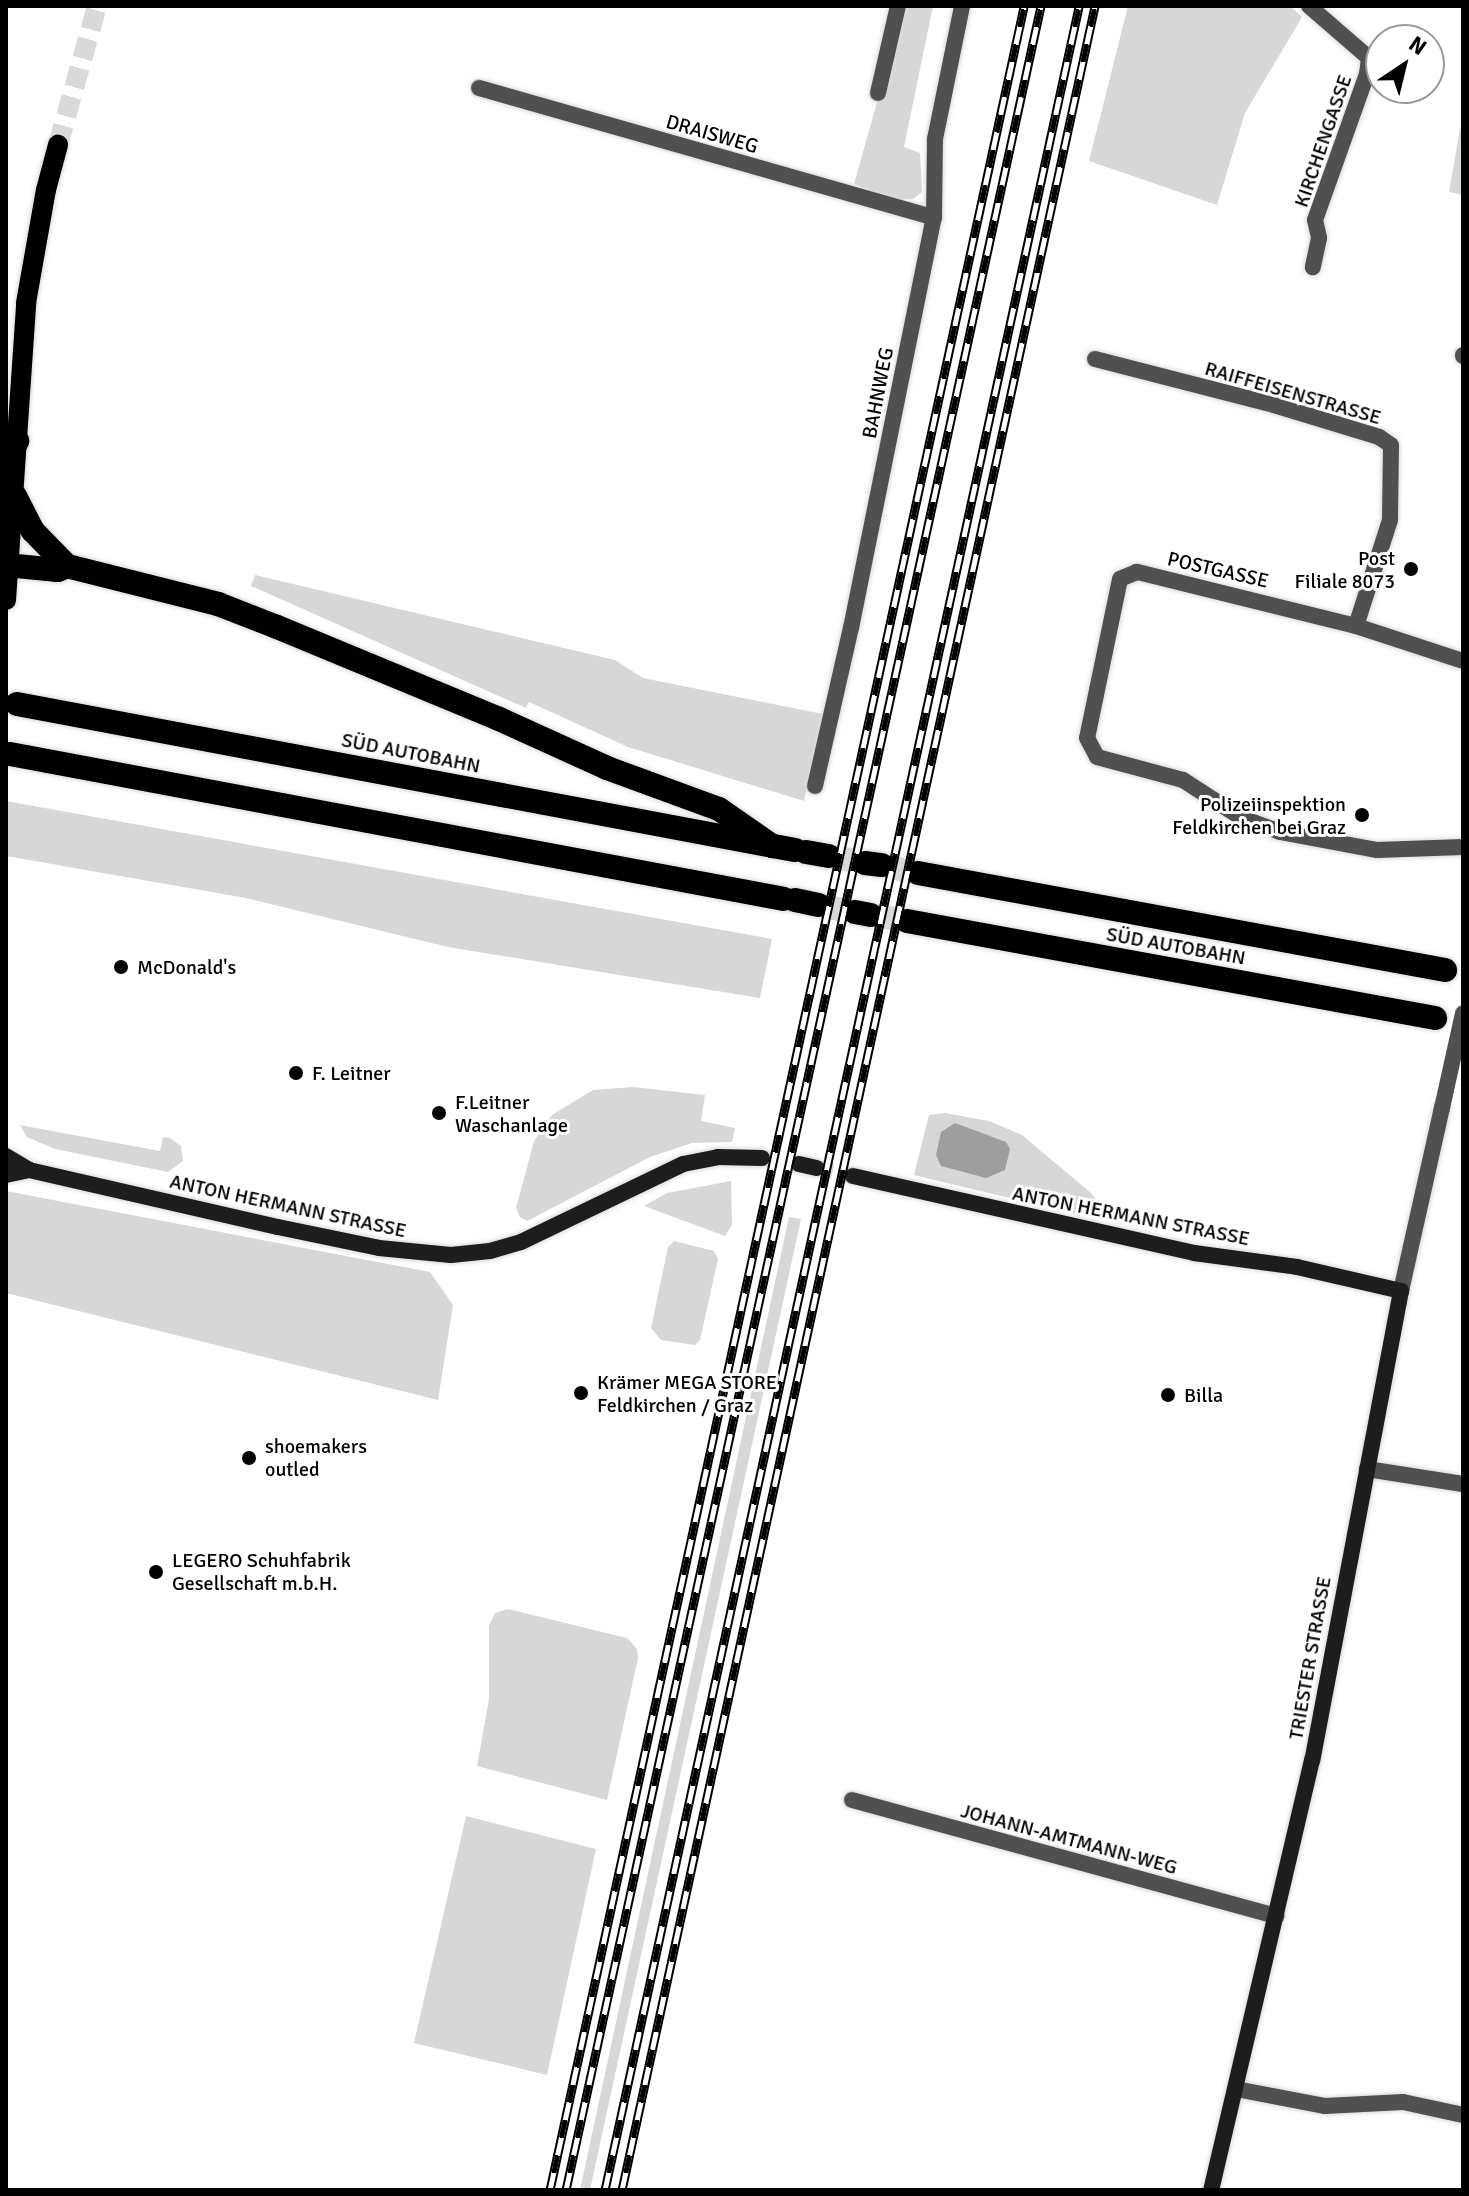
<!DOCTYPE html>
<meta charset="utf-8">
<style>
body{margin:0}
#map{position:relative;width:1469px;height:2196px;overflow:hidden;background:#fff;font-family:Signika,sans-serif}
div>[style]{position:absolute}
.green>*{inset:0;background:#d7d7d7}
.water>*{inset:0;background:#9e9e9e}
.secondary-tunnel>*{height:16px;margin-top:-8px;transform-origin:0;background:repeating-linear-gradient(90deg,#d9d9d9 0 16px,transparent 0 24px)}
.primary-tunnel>*{height:20px;margin-top:-10px;transform-origin:0;background:repeating-linear-gradient(90deg,#d9d9d9 0 20px,transparent 0 30px)}
.motorway-tunnel>*{height:24px;margin-top:-12px;transform-origin:0;background:repeating-linear-gradient(90deg,#d9d9d9 0 24px,transparent 0 36px)}
.roads{filter:drop-shadow(0 0 2px #dbdbdb) drop-shadow(0 0 2px #dbdbdb)}
.minor>*{height:16px;margin:-8px;padding:0 8px;transform-origin:8px;border-radius:8px;background:#505050}
.secondary>*{height:16px;margin:-8px;padding:0 8px;transform-origin:8px;border-radius:8px;background:#1d1d1d}
.primary>*{height:20px;margin:-10px;padding:0 10px;transform-origin:10px;border-radius:10px;background:#000}
.motorway>*{height:24px;margin:-12px;padding:0 12px;transform-origin:12px;border-radius:12px;background:#000}
.rail>*{height:9px;margin-top:-4.5px;transform-origin:0;background:repeating-linear-gradient(90deg,#fff 0 18px,#000 0 36px);box-sizing:border-box;border-block:2px solid #000}
.minor-bridge>*{height:16px;margin:-8px;padding:0 8px;transform-origin:8px;border-radius:8px;background:#505050}
.dots>*{width:22px;height:22px;translate:-50% -50%;box-sizing:border-box;border:4px solid #fff;border-radius:50%}
span{translate:-50% -50%;white-space:nowrap;text-align:center;line-height:1.15;-webkit-text-stroke:6px #fff;paint-order:stroke}
.street-label{font-size:20px;color:#000}
.poi-label{font-size:20px;color:#000}
.right{translate:-100% -50%;text-align:right}
.left{translate:0 -50%;text-align:left}
.frame{position:absolute;inset:0;border:8px solid #000;pointer-events:none}
.north{position:absolute;left:1365px;top:24px;width:80px;height:80px;box-sizing:border-box;background:#fff;border:2px solid #999;border-radius:50%;rotate:35deg;font-size:22px;font-weight:700;line-height:32px;text-align:center;color:#000}
.north::after{content:'';display:block;margin:auto;width:28px;height:36px;background:#000;clip-path:polygon(50% 0,100% 100%,50% 72%,0 100%)}
</style>
<div id="map">
<div class="green">
<div style="clip-path:polygon(904px 6px,933px 6px,904px 147px,920px 153px,922px 192px,913px 199px,891px 199px,854px 184px)"></div>
<div style="clip-path:polygon(1128px 6px,1290px 6px,1302px 17px,1245px 113px,1217px 205px,1089px 161px)"></div>
<div style="clip-path:polygon(1463px 112px,1463px 195px,1449px 192px)"></div>
<div style="clip-path:polygon(255px 575px,615px 660px,643px 678px,823px 714px,804px 801px,628px 747px,529px 702px,526px 708px,251px 586px)"></div>
<div style="clip-path:polygon(6px 801px,772px 939px,760px 998px,448px 947px,246px 898px,6px 856px)"></div>
<div style="clip-path:polygon(633px 1087px,705px 1095px,701px 1121px,735px 1128px,732px 1142px,692px 1143px,650px 1157px,527px 1221px,520px 1217px,516px 1208px,534px 1141px,552px 1115px,593px 1090px)"></div>
<div style="clip-path:polygon(945px 1113px,989px 1121px,1022px 1135px,1091px 1193px,1099px 1204px,1098px 1215px,1093px 1218px,914px 1175px,929px 1115px)"></div>
<div style="clip-path:polygon(20px 1125px,160px 1151px,163px 1137px,170px 1138px,181px 1146px,183px 1161px,168px 1172px,55px 1149px,27px 1137px)"></div>
<div style="clip-path:polygon(731px 1181px,732px 1225px,725px 1236px,644px 1206px,667px 1193px)"></div>
<div style="clip-path:polygon(6px 1191px,430px 1272px,453px 1305px,438px 1400px,6px 1293px)"></div>
<div style="clip-path:polygon(789px 1217px,801px 1219px,590px 2190px,580px 2190px)"></div>
<div style="clip-path:polygon(674px 1241px,714px 1251px,718px 1259px,700px 1340px,695px 1345px,661px 1340px,651px 1328px,668px 1247px)"></div>
<div style="clip-path:polygon(508px 1609px,627px 1638px,637px 1649px,638px 1658px,607px 1800px,477px 1766px,489px 1699px,489px 1626px,495px 1613px)"></div>
<div style="clip-path:polygon(466px 1816px,596px 1849px,547px 2075px,414px 2043px)"></div>
</div>
<div class="water">
<div style="clip-path:polygon(955px 1123px,1006px 1142px,1010px 1149px,1005px 1170px,986px 1178px,941px 1166px,936px 1155px,941px 1132px)"></div>
</div>
<div class="secondary-tunnel">
<div style="left:762px;top:1158px;width:37px;rotate:9deg"></div>
<div style="left:817px;top:1168px;width:37px;rotate:13deg"></div>
</div>
<div class="primary-tunnel">
<div style="left:58px;top:145px;width:144px;rotate:-74.3deg"></div>
</div>
<div class="motorway-tunnel">
<div style="left:829px;top:856px;width:37px;rotate:11deg"></div>
<div style="left:882px;top:865px;width:37px;rotate:13deg"></div>
<div style="left:818px;top:905px;width:38px;rotate:11deg"></div>
<div style="left:871px;top:915px;width:36px;rotate:9deg"></div>
</div>
<div class="roads">
<div class="minor">
<div style="left:1309px;top:6px;width:79px;rotate:40.9deg"></div>
<div style="left:1369px;top:58px;width:16px;rotate:97deg"></div>
<div style="left:1367px;top:74px;width:155px;rotate:109.6deg"></div>
<div style="left:1315px;top:220px;width:18px;rotate:77deg"></div>
<div style="left:1319px;top:238px;width:30px;rotate:102deg"></div>
<div style="left:479px;top:88px;width:473px;rotate:15.9deg"></div>
<div style="left:878px;top:93px;width:89px;rotate:-77.1deg"></div>
<div style="left:1463px;top:355px;width:1px;rotate:90deg"></div>
<div style="left:1095px;top:359px;width:185px;rotate:14.4deg"></div>
<div style="left:1274px;top:405px;width:110px;rotate:16.9deg"></div>
<div style="left:1379px;top:437px;width:14px;rotate:34deg"></div>
<div style="left:1391px;top:445px;width:75px;rotate:90.8deg"></div>
<div style="left:1390px;top:520px;width:111px;rotate:107.8deg"></div>
<div style="left:1463px;top:661px;width:113px;rotate:-161.9deg"></div>
<div style="left:1356px;top:626px;width:226px;rotate:-166.1deg"></div>
<div style="left:1137px;top:572px;width:18px;rotate:158deg"></div>
<div style="left:1120px;top:579px;width:162px;rotate:101.7deg"></div>
<div style="left:1087px;top:738px;width:21px;rotate:62deg"></div>
<div style="left:1097px;top:757px;width:89px;rotate:15deg"></div>
<div style="left:1183px;top:780px;width:70px;rotate:32.8deg"></div>
<div style="left:1242px;top:818px;width:40px;rotate:20.2deg"></div>
<div style="left:1280px;top:832px;width:99px;rotate:10.5deg"></div>
<div style="left:1377px;top:850px;width:86px;rotate:-2deg"></div>
<div style="left:815px;top:786px;width:162px;rotate:-77.2deg"></div>
<div style="left:851px;top:628px;width:418px;rotate:-78.6deg"></div>
<div style="left:934px;top:218px;width:79px;rotate:-89.3deg"></div>
<div style="left:935px;top:139px;width:136px;rotate:-78.5deg"></div>
<div style="left:1401px;top:1291px;width:188px;rotate:-77.4deg"></div>
<div style="left:1367px;top:1469px;width:97px;rotate:8.9deg"></div>
<div style="left:852px;top:1800px;width:440px;rotate:15.3deg"></div>
<div style="left:1236px;top:2089px;width:91px;rotate:10.8deg"></div>
<div style="left:1325px;top:2106px;width:78px;rotate:-2.9deg"></div>
<div style="left:1403px;top:2102px;width:61px;rotate:12.2deg"></div>
</div>
<div class="secondary">
<div style="left:6px;top:1156px;width:27px;rotate:31deg"></div>
<div style="left:29px;top:1170px;width:255px;rotate:12.9deg"></div>
<div style="left:278px;top:1227px;width:103px;rotate:11.7deg"></div>
<div style="left:379px;top:1248px;width:72px;rotate:5.6deg"></div>
<div style="left:451px;top:1255px;width:39px;rotate:-6deg"></div>
<div style="left:490px;top:1251px;width:32px;rotate:-16deg"></div>
<div style="left:521px;top:1242px;width:180px;rotate:-25.7deg"></div>
<div style="left:683px;top:1164px;width:36px;rotate:-11deg"></div>
<div style="left:718px;top:1157px;width:44px;rotate:1.3deg"></div>
<div style="left:799px;top:1164px;width:18px;rotate:13deg"></div>
<div style="left:6px;top:1175px;width:24px;rotate:-12deg"></div>
<div style="left:853px;top:1176px;width:350px;rotate:12.7deg"></div>
<div style="left:1194px;top:1253px;width:104px;rotate:7.7deg"></div>
<div style="left:1297px;top:1267px;width:107px;rotate:13deg"></div>
<div style="left:1401px;top:1291px;width:477px;rotate:100.7deg"></div>
<div style="left:1312px;top:1760px;width:442px;rotate:103.2deg"></div>
</div>
<div class="primary">
<div style="left:6px;top:600px;width:298px;rotate:-86.1deg"></div>
<div style="left:26px;top:303px;width:115px;rotate:-80deg"></div>
<div style="left:46px;top:190px;width:47px;rotate:-75.1deg"></div>
</div>
<div class="motorway">
<div style="left:6px;top:462px;width:24px;rotate:-62deg"></div>
<div style="left:15px;top:496px;width:39px;rotate:63deg"></div>
<div style="left:33px;top:531px;width:49px;rotate:45.8deg"></div>
<div style="left:67px;top:566px;width:156px;rotate:14.1deg"></div>
<div style="left:218px;top:604px;width:63px;rotate:21.3deg"></div>
<div style="left:277px;top:627px;width:238px;rotate:22.5deg"></div>
<div style="left:497px;top:718px;width:121px;rotate:24.4deg"></div>
<div style="left:607px;top:768px;width:119px;rotate:20.1deg"></div>
<div style="left:719px;top:809px;width:65px;rotate:34.9deg"></div>
<div style="left:6px;top:565px;width:52px;rotate:5.5deg"></div>
<div style="left:58px;top:570px;width:10px;rotate:-24deg"></div>
<div style="left:17px;top:704px;width:792px;rotate:10.63deg"></div>
<div style="left:10px;top:754px;width:787px;rotate:10.61deg"></div>
<div style="left:806px;top:852px;width:23px;rotate:10deg"></div>
<div style="left:865px;top:863px;width:17px;rotate:7deg"></div>
<div style="left:918px;top:873px;width:536px;rotate:10.43deg"></div>
<div style="left:795px;top:900px;width:24px;rotate:12deg"></div>
<div style="left:855px;top:912px;width:16px;rotate:11deg"></div>
<div style="left:907px;top:921px;width:537px;rotate:10.41deg"></div>
</div>
</div>
<div class="rail">
<div style="left:550px;top:2190px;width:2235px;rotate:-77.75deg"></div>
<div style="left:566px;top:2190px;width:2235px;rotate:-77.73deg"></div>
<div style="left:605px;top:2190px;width:2235px;rotate:-77.75deg"></div>
<div style="left:622px;top:2190px;width:2235px;rotate:-77.78deg"></div>
</div>
<div class="minor-bridge">
<div style="left:1442px;top:1108px;width:97px;rotate:-77.5deg"></div>
</div>
<div class="dots">
<div style="left:1411px;top:569px;background:#000"></div>
<div style="left:1362px;top:815px;background:#000"></div>
<div style="left:121px;top:967px;background:#000"></div>
<div style="left:296px;top:1073px;background:#000"></div>
<div style="left:439px;top:1113px;background:#000"></div>
<div style="left:581px;top:1393px;background:#000"></div>
<div style="left:1168px;top:1395px;background:#000"></div>
<div style="left:249px;top:1458px;background:#000"></div>
<div style="left:156px;top:1572px;background:#000"></div>
</div>
<div class="street-label">
<span style="left:712px;top:134px;rotate:16deg">DRAISWEG</span>
<span style="left:1323px;top:141px;rotate:-71deg">KIRCHENGASSE</span>
<span style="left:878px;top:393px;rotate:-79deg">BAHNWEG</span>
<span style="left:1293px;top:393px;rotate:16deg">RAIFFEISENSTRASSE</span>
<span style="left:1218px;top:570px;rotate:13deg">POSTGASSE</span>
<span style="left:411px;top:753px;rotate:11deg">SÜD AUTOBAHN</span>
<span style="left:1176px;top:946px;rotate:10deg">SÜD AUTOBAHN</span>
<span style="left:288px;top:1206px;rotate:12deg">ANTON HERMANN STRASSE</span>
<span style="left:1131px;top:1216px;rotate:11deg">ANTON HERMANN STRASSE</span>
<span style="left:1310px;top:1658px;rotate:-80deg">TRIESTER STRASSE</span>
<span style="left:1069px;top:1839px;rotate:15deg">JOHANN-AMTMANN-WEG</span>
</div>
<div class="poi-label">
<span class="right" style="left:1395px;top:570px">Post<br>Filiale 8073</span>
<span class="right" style="left:1346px;top:816px">Polizeiinspektion<br>Feldkirchen bei Graz</span>
<span class="left" style="left:137px;top:967px">McDonald's</span>
<span class="left" style="left:312px;top:1073px">F. Leitner</span>
<span class="left" style="left:455px;top:1114px">F.Leitner<br>Waschanlage</span>
<span class="left" style="left:597px;top:1394px">Krämer MEGA STORE<br>Feldkirchen / Graz</span>
<span class="left" style="left:1184px;top:1395px">Billa</span>
<span class="left" style="left:265px;top:1458px">shoemakers<br>outled</span>
<span class="left" style="left:172px;top:1572px">LEGERO Schuhfabrik<br>Gesellschaft m.b.H.</span>
</div>
<div class="frame"></div>
<div class="north">N</div>
</div>
